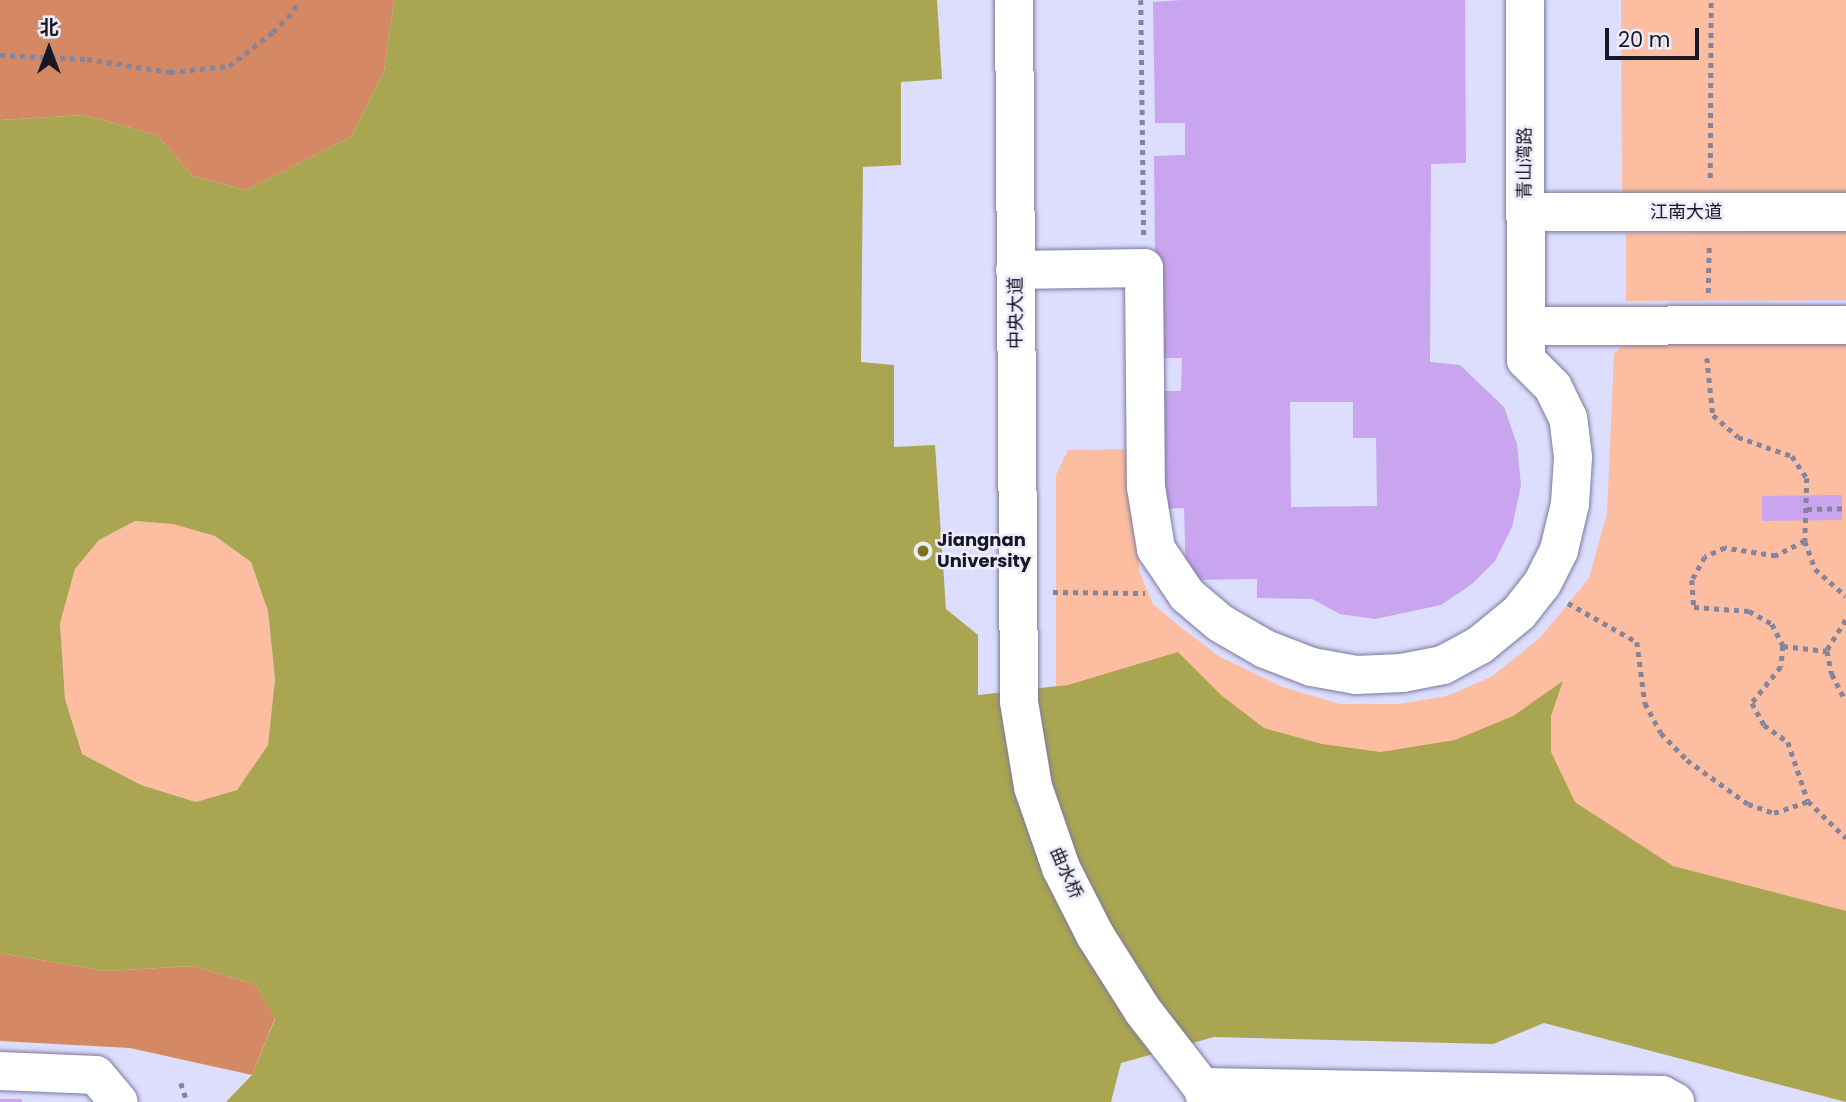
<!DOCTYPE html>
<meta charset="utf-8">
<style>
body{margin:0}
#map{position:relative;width:1846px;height:1102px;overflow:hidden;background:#ddddfd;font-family:Poppins,"Noto Sans SC",sans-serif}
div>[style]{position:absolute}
.green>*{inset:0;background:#fcbda0}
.forest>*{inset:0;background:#d48863}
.water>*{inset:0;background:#aaa551}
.building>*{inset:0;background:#c8a5ee}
.path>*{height:4.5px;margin-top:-2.25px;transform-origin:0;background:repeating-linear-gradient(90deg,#84849c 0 5px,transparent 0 10px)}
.roads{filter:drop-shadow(0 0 2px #7b7a9e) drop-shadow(0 0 2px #7b7a9e)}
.minor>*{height:38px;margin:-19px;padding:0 19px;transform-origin:19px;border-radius:19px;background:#fff}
.dots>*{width:19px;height:19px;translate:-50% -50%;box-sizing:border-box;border:4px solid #ececfc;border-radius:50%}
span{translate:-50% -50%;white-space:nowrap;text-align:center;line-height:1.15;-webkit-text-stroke:5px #ececfc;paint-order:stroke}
.street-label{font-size:18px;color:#181726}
.poi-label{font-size:18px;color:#181726;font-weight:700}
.left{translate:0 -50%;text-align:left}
.north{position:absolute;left:14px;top:14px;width:70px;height:70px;-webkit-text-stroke:5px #ececfc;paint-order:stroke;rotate:0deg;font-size:19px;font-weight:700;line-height:28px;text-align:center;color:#181726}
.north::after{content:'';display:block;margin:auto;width:24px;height:32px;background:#181726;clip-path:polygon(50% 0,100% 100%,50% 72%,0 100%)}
.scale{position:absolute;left:1605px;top:28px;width:94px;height:32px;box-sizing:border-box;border:4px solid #181726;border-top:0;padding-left:9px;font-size:21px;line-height:24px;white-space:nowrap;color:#181726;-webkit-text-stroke:5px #ececfc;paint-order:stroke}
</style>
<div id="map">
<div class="green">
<div style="clip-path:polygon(1621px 0,1846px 0,1846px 195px,1622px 193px)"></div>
<div style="clip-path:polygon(1846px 231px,1846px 300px,1626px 301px,1626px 233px)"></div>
<div style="clip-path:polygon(1846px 338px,1846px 922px,1657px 865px,1415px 754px,1343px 757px,1056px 690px,1056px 475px,1068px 450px,1139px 449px,1139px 571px,1153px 604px,1179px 626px,1220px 657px,1283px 687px,1340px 704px,1399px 704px,1447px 696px,1491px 677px,1540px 638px,1589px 578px,1607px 514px,1614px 354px,1627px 341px)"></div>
<div style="clip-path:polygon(135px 521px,173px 524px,215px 536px,251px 562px,268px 611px,275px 679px,268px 745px,237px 790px,197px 802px,141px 785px,82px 754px,65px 699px,60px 623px,75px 569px,99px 540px)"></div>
</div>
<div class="forest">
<div style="clip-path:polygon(0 0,394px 0,384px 71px,351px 137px,246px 190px,193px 176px,157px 135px,84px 115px,0 120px)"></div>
<div style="clip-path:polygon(0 953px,106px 971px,194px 966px,256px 985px,275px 1018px,252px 1075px,130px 1048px,0 1041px)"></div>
</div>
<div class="water">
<div style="clip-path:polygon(evenodd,394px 0,937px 0,942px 79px,901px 82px,901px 165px,863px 167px,861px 362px,894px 365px,894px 447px,935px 445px,946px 609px,978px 635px,978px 695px,1068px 685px,1178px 652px,1221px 695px,1264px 728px,1322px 744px,1381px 752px,1455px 740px,1513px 716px,1563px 681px,1551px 716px,1551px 752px,1575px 802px,1673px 866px,1846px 911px,1846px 1102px,1544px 1023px,1493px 1044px,1214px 1037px,1121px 1063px,1111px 1102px,226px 1102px,252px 1075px,275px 1019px,256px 985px,194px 966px,106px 971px,0 953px,0 120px,84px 115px,157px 135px,193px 176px,246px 190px,351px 137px,384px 71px,394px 0,135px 521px,173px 524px,215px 536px,251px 562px,268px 611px,275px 679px,268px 745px,237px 790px,196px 802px,141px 785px,82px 754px,65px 699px,60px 623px,75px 569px,99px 540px,135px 521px)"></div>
</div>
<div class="building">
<div style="clip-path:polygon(evenodd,1182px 0,1465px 0,1466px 163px,1431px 164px,1430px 362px,1460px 365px,1504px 407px,1517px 444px,1521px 486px,1512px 527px,1495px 561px,1472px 584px,1441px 605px,1375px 619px,1340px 614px,1312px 599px,1257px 598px,1257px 579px,1186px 580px,1184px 508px,1156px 509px,1155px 391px,1181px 391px,1182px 358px,1156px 358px,1154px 156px,1185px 155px,1185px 123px,1155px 123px,1153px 2px,1182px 0,1290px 402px,1353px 402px,1353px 438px,1376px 438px,1377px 506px,1291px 507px,1290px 402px)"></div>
<div style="clip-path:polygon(1842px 495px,1842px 520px,1762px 521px,1762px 496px)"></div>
<div style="clip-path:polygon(0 1099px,22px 1099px,22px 1102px,0 1102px)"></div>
</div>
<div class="path">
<div style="left:1141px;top:0;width:235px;rotate:89.3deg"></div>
<div style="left:0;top:55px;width:87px;rotate:2.6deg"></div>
<div style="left:87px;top:59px;width:84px;rotate:8.9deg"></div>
<div style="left:170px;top:72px;width:59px;rotate:-5.8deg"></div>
<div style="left:229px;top:66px;width:56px;rotate:-37.7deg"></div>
<div style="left:273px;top:32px;width:31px;rotate:-45deg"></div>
<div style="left:295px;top:10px;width:10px;rotate:-90deg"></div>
<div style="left:1710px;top:178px;width:178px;rotate:-89.7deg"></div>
<div style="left:1708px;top:293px;width:47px;rotate:-88.8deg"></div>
<div style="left:1707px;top:358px;width:57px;rotate:84deg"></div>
<div style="left:1713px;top:415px;width:33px;rotate:41deg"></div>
<div style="left:1738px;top:437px;width:57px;rotate:19.4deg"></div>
<div style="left:1792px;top:456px;width:27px;rotate:56deg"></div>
<div style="left:1807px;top:478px;width:63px;rotate:91.8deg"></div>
<div style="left:1805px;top:541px;width:30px;rotate:70deg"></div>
<div style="left:1815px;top:569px;width:41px;rotate:41.1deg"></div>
<div style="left:1807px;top:509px;width:39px;rotate:-1deg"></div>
<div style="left:1805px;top:541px;width:33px;rotate:153deg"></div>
<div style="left:1776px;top:556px;width:52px;rotate:-171.1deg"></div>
<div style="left:1725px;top:548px;width:22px;rotate:156deg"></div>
<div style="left:1705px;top:557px;width:26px;rotate:119deg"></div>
<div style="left:1692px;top:580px;width:27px;rotate:86deg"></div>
<div style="left:1694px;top:607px;width:55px;rotate:4.2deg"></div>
<div style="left:1749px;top:611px;width:26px;rotate:29deg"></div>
<div style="left:1772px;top:624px;width:25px;rotate:63deg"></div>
<div style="left:1783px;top:646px;width:21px;rotate:95deg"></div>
<div style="left:1781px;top:667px;width:46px;rotate:128.9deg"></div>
<div style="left:1752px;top:703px;width:25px;rotate:61deg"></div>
<div style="left:1764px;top:725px;width:29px;rotate:35deg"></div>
<div style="left:1788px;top:742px;width:62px;rotate:71.3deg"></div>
<div style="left:1808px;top:801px;width:53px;rotate:44.2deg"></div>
<div style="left:1053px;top:592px;width:92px;rotate:0.6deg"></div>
<div style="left:1568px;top:603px;width:79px;rotate:29.5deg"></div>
<div style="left:1637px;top:642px;width:62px;rotate:82.5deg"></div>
<div style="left:1645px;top:703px;width:34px;rotate:62deg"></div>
<div style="left:1661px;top:733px;width:37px;rotate:46deg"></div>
<div style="left:1687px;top:760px;width:75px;rotate:35.8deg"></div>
<div style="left:1748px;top:804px;width:28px;rotate:19deg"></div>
<div style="left:1774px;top:813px;width:36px;rotate:-19deg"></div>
<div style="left:1846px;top:620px;width:36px;rotate:122deg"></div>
<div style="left:1827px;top:651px;width:24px;rotate:78deg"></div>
<div style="left:1832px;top:674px;width:30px;rotate:63deg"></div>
<div style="left:1783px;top:646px;width:44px;rotate:6.5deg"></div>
<div style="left:181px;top:1083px;width:20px;rotate:72deg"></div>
</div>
<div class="roads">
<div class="minor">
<div style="left:1014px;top:0;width:702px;rotate:89.59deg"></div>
<div style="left:1019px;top:702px;width:86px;rotate:80.6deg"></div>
<div style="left:1033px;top:787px;width:86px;rotate:70.9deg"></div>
<div style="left:1061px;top:868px;width:75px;rotate:63.1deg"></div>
<div style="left:1095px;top:935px;width:90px;rotate:57.7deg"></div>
<div style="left:1143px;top:1011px;width:96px;rotate:52.2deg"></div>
<div style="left:1202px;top:1087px;width:16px;rotate:72deg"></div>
<div style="left:1525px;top:212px;width:321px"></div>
<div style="left:1015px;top:270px;width:129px;rotate:-0.9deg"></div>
<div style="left:1144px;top:268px;width:219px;rotate:89.5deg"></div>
<div style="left:1146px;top:487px;width:63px;rotate:80.8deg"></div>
<div style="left:1156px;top:549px;width:55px;rotate:56deg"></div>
<div style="left:1187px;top:595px;width:43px;rotate:40.3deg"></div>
<div style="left:1220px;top:623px;width:52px;rotate:30deg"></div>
<div style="left:1265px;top:649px;width:50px;rotate:21deg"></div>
<div style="left:1312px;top:667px;width:45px;rotate:10.3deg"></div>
<div style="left:1356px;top:675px;width:46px;rotate:-2.5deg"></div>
<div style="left:1402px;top:673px;width:42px;rotate:-11deg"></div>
<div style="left:1443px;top:665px;width:42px;rotate:-28.4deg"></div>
<div style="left:1480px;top:645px;width:50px;rotate:-39.4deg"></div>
<div style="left:1519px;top:613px;width:37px;rotate:-52deg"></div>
<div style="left:1542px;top:584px;width:38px;rotate:-63deg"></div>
<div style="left:1559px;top:550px;width:47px;rotate:-76.6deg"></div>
<div style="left:1570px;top:504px;width:47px;rotate:-86.3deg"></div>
<div style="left:1573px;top:457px;width:39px;rotate:-97deg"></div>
<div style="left:1568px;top:418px;width:34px;rotate:-116deg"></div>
<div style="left:1553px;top:387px;width:38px;rotate:-135deg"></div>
<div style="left:1526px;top:360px;width:360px;rotate:-90.2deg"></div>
<div style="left:1526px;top:326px;width:320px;rotate:-0.2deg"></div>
<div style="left:0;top:1071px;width:96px;rotate:2.4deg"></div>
<div style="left:96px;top:1075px;width:35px;rotate:50deg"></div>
<div style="left:1202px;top:1087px;width:460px;rotate:1deg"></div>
<div style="left:1662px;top:1095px;width:15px;rotate:28deg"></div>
</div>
</div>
<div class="dots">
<div style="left:923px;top:551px;background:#797417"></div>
</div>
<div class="street-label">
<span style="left:1525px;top:163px;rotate:-90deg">青山湾路</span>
<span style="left:1686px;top:212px">江南大道</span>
<span style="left:1016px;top:313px;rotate:-90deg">中央大道</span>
<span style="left:1066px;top:873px;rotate:66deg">曲水桥</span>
</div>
<div class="poi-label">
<span class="left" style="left:937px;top:551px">Jiangnan<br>University</span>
</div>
<div class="north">北</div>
<div class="scale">20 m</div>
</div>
